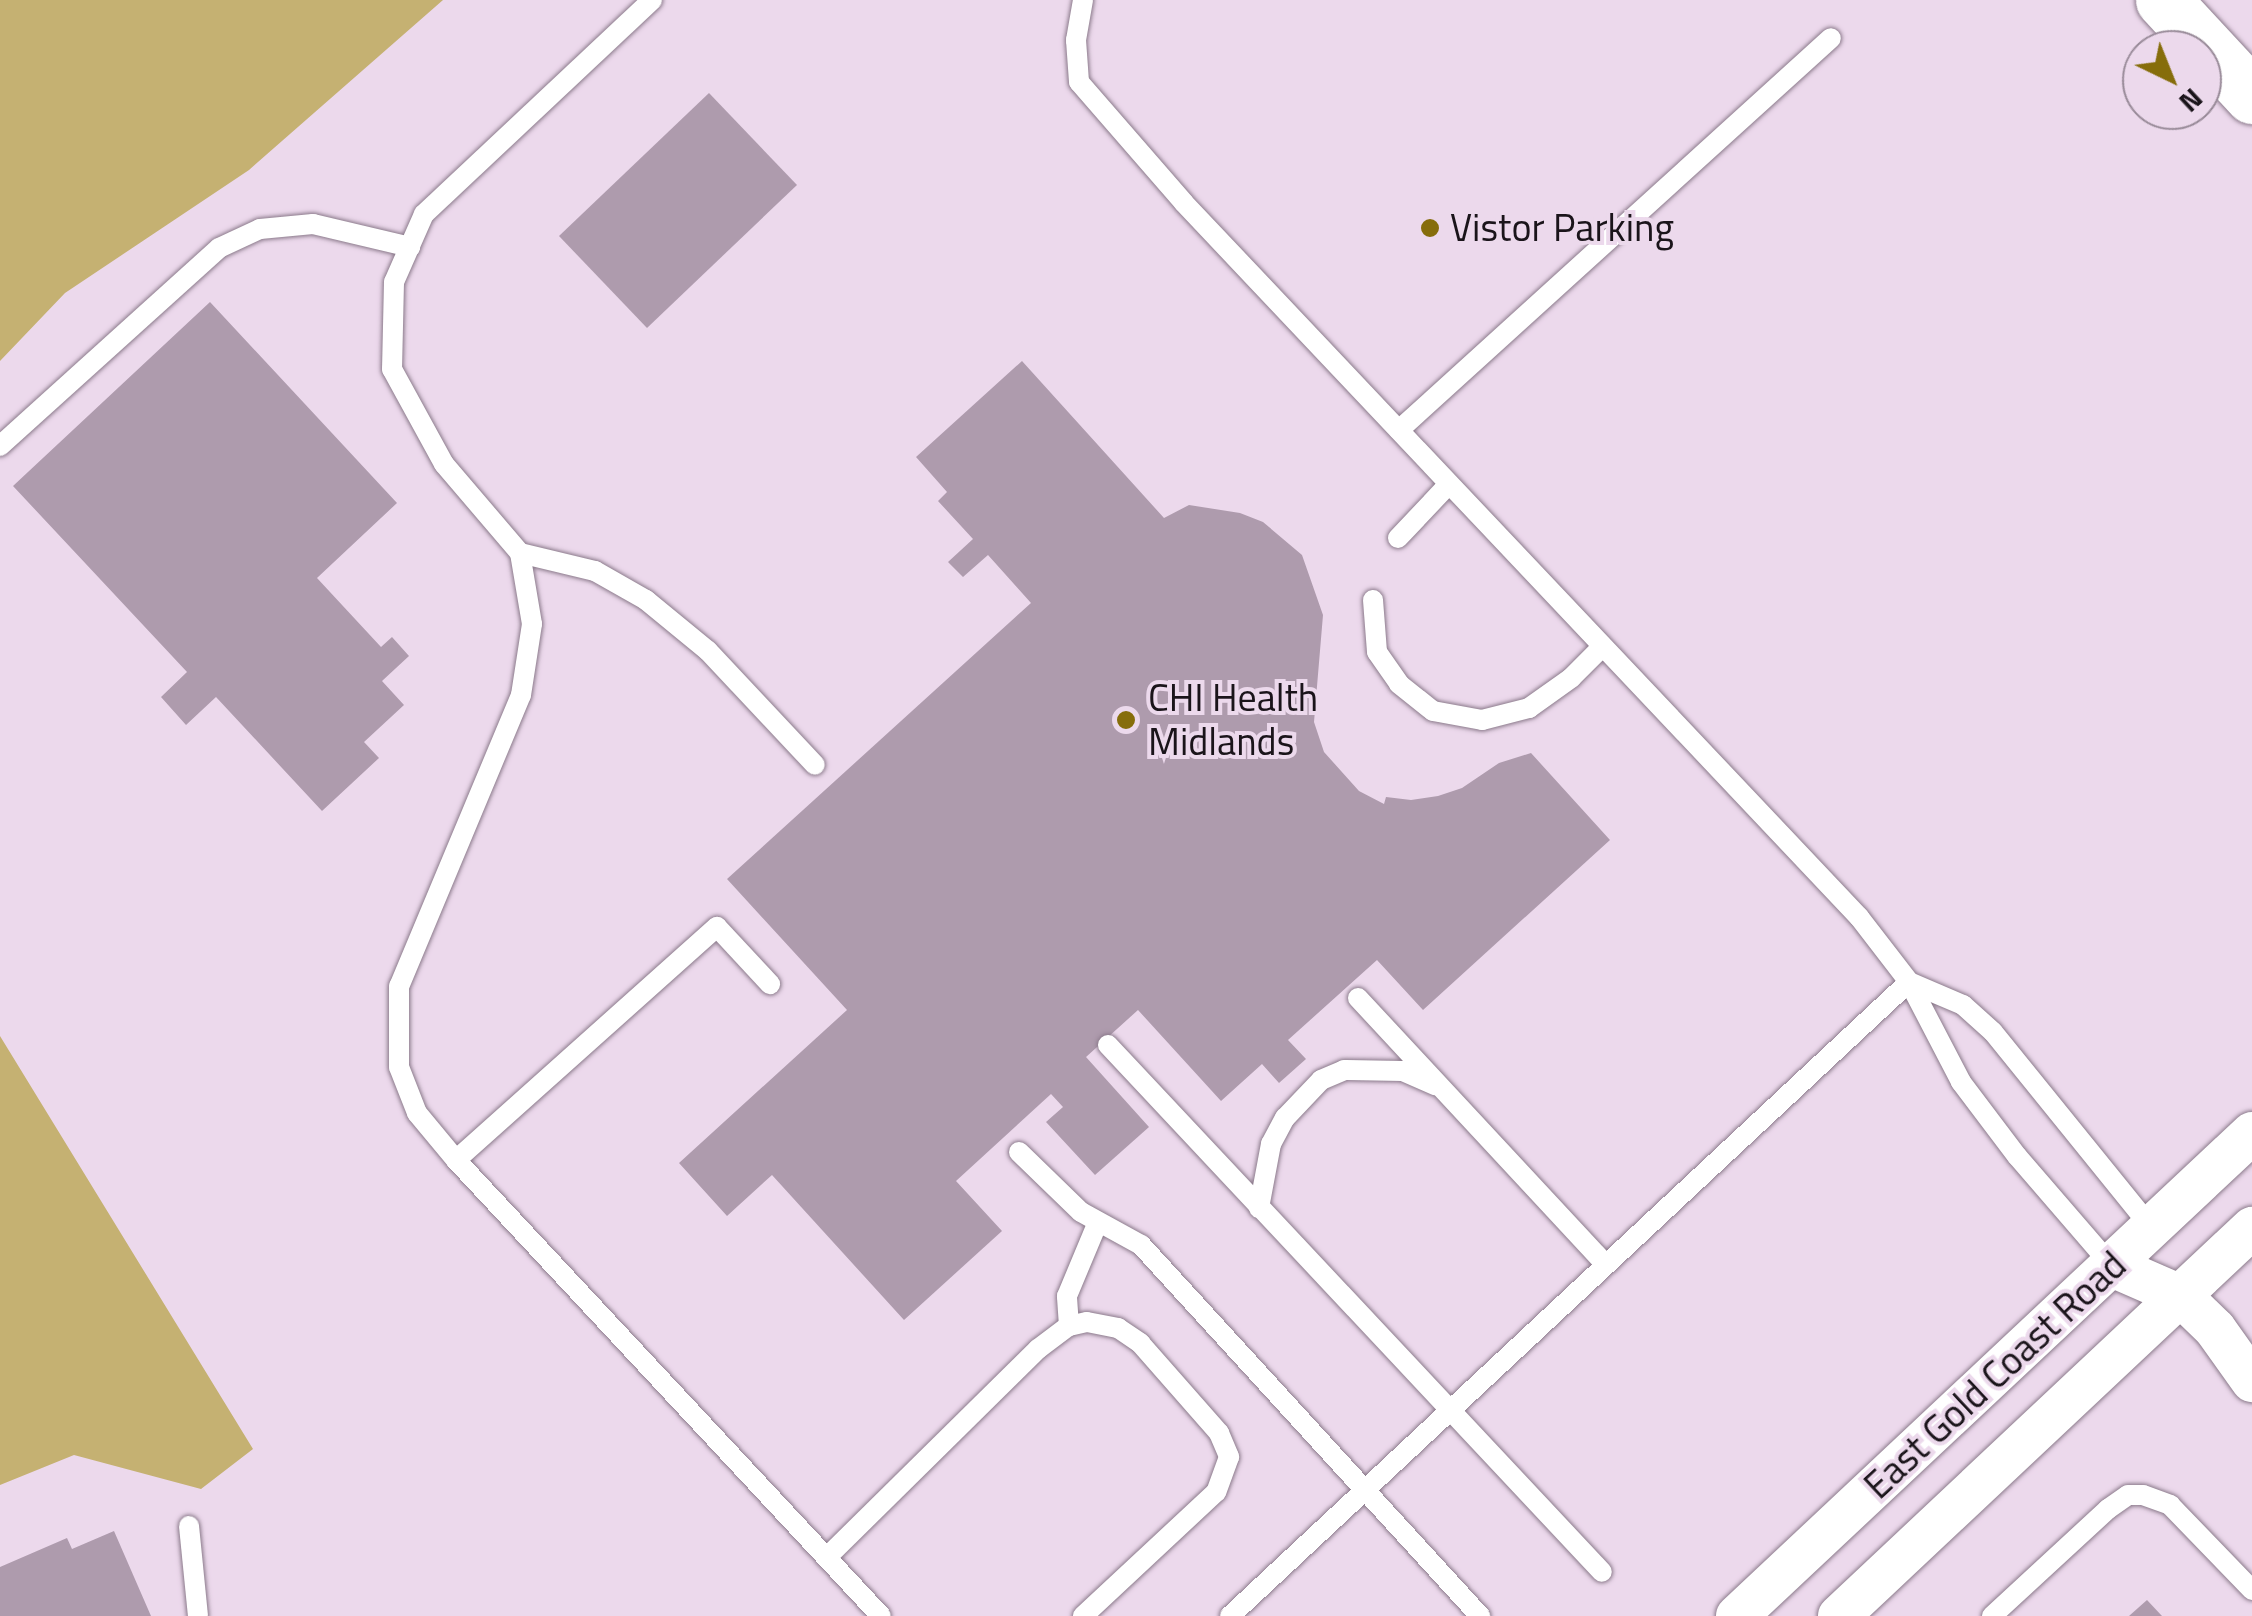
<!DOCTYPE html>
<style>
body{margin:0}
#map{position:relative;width:2252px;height:1616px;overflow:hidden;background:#ecd9ec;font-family:"Titillium Web",sans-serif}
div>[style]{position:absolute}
.green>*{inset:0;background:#c5b172}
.building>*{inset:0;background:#ae9bad}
.roads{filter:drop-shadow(0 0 2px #8b7a8b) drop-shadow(0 0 2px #8b7a8b)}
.lane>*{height:20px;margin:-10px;padding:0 10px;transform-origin:10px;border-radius:10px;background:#fff}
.street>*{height:42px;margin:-21px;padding:0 21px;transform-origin:21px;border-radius:21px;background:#fff}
.secondary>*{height:55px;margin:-27.5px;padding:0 27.5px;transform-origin:27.5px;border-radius:27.5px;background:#fff}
.dots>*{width:28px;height:28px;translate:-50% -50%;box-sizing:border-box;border:5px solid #ecd9ec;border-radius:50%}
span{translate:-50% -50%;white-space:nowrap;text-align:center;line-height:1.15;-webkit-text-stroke:8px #ecd9ec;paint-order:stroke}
.poi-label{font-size:38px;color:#1a141a}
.left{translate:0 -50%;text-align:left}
.street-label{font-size:38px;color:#1a141a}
.north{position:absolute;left:2122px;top:30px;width:100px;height:100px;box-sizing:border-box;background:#ecd9ec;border:2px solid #988a98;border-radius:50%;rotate:137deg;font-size:28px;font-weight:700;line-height:40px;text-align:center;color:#1a141a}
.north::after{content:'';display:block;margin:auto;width:35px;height:45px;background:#866d0b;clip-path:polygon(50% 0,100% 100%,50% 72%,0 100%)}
</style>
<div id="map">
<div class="green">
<div style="clip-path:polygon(0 0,443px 0,249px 170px,65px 293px,0 361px)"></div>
<div style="clip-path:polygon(0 1036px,253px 1449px,201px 1489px,74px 1455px,0 1485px)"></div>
</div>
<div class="building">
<div style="clip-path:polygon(709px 93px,797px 185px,647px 328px,559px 236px)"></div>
<div style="clip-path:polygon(210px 302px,397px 503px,317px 578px,381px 647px,392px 637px,409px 656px,382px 681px,404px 705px,364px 742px,379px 758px,322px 811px,216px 697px,186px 725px,161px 697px,187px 672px,13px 486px)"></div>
<div style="clip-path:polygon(1022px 361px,1164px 518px,1189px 505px,1240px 513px,1263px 522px,1302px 555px,1323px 615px,1314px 722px,1324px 752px,1359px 791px,1384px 804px,1386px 797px,1411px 800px,1438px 796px,1462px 788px,1499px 763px,1531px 753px,1610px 840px,1423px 1010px,1377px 960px,1288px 1040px,1306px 1059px,1279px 1083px,1262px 1064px,1221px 1101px,1138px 1010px,1086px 1057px,1149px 1127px,1095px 1175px,1046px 1122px,1063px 1107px,1051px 1094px,956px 1181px,1002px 1231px,904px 1320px,772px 1175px,727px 1216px,679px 1163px,847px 1010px,727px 879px,1031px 603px,988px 555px,963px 577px,948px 562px,973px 539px,938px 501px,947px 492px,916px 457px)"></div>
<div style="clip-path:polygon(114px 1531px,151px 1616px,0 1616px,0 1567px,67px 1538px,72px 1549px)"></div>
<div style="clip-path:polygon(2147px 1600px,2162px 1616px,2129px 1616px)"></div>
</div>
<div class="roads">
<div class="lane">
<div style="left:652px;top:0;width:313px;rotate:136.8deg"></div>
<div style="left:424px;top:214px;width:74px;rotate:113.8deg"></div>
<div style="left:394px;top:282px;width:87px;rotate:91.3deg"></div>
<div style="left:392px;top:369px;width:108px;rotate:61.3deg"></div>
<div style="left:444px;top:464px;width:117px;rotate:49.5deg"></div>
<div style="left:520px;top:553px;width:72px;rotate:80.4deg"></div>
<div style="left:532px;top:624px;width:72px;rotate:98.8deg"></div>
<div style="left:521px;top:695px;width:316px;rotate:112.7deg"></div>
<div style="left:399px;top:986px;width:81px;rotate:90deg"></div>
<div style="left:399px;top:1067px;width:49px;rotate:68.6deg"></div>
<div style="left:417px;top:1113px;width:61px;rotate:50.3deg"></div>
<div style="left:456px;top:1160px;width:623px;rotate:47.02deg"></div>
<div style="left:1083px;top:0;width:41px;rotate:99.9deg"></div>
<div style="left:1076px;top:40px;width:42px;rotate:85.9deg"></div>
<div style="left:1079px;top:82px;width:160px;rotate:49deg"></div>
<div style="left:1184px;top:203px;width:983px;rotate:46.61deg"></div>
<div style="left:1859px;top:917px;width:82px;rotate:52.4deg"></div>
<div style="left:1909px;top:982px;width:113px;rotate:62.5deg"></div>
<div style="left:1961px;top:1082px;width:93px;rotate:52.9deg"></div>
<div style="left:2017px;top:1156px;width:145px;rotate:49.2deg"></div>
<div style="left:1399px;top:430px;width:583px;rotate:-42.22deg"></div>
<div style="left:0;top:446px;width:295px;rotate:-42.1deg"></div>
<div style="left:219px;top:248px;width:45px;rotate:-24.9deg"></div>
<div style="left:260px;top:229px;width:53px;rotate:-5.4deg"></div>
<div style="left:313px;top:224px;width:100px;rotate:13.3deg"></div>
<div style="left:1398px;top:538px;width:74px;rotate:-46.6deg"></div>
<div style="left:520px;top:553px;width:77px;rotate:13.5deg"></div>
<div style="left:595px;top:571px;width:59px;rotate:29.6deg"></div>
<div style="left:646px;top:600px;width:80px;rotate:39.4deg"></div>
<div style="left:708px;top:651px;width:156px;rotate:46.8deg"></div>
<div style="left:1373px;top:600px;width:52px;rotate:85.6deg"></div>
<div style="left:1377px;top:652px;width:39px;rotate:55deg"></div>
<div style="left:1399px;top:684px;width:43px;rotate:38.5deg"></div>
<div style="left:1433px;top:711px;width:50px;rotate:10.4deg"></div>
<div style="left:1482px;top:720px;width:49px;rotate:-14.3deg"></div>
<div style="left:1529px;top:708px;width:52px;rotate:-35.5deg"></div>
<div style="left:1571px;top:678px;width:44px;rotate:-45deg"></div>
<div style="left:1909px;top:982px;width:59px;rotate:23.1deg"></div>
<div style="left:1963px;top:1005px;width:40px;rotate:42deg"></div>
<div style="left:1993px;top:1032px;width:252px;rotate:51deg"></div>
<div style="left:1358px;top:998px;width:362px;rotate:47.1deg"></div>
<div style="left:1108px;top:1045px;width:722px;rotate:46.85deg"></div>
<div style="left:1019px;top:1152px;width:86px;rotate:44.1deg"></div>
<div style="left:1081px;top:1212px;width:68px;rotate:28.8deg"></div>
<div style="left:1141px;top:1245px;width:503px;rotate:47.58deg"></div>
<div style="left:456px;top:1160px;width:350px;rotate:-41.8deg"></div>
<div style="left:717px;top:927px;width:78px;rotate:47.1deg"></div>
<div style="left:1259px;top:1208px;width:65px;rotate:-79.4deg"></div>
<div style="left:1271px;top:1144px;width:30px;rotate:-62deg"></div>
<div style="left:1285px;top:1118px;width:52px;rotate:-46.5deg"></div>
<div style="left:1321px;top:1080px;width:25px;rotate:-23deg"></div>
<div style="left:1344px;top:1070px;width:59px;rotate:1deg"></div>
<div style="left:1403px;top:1071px;width:35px;rotate:24deg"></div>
<div style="left:1069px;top:1326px;width:30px;rotate:-94deg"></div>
<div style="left:1067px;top:1296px;width:80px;rotate:-67.3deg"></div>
<div style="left:189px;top:1526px;width:90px;rotate:84.3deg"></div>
<div style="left:827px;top:1557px;width:296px;rotate:-44.6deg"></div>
<div style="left:1038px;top:1349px;width:39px;rotate:-37deg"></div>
<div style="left:1069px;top:1326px;width:18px;rotate:-13deg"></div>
<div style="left:1087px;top:1322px;width:32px;rotate:11deg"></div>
<div style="left:1118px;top:1328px;width:27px;rotate:34deg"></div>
<div style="left:1140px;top:1343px;width:120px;rotate:48.7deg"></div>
<div style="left:1219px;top:1433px;width:26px;rotate:67deg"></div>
<div style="left:1229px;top:1457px;width:37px;rotate:110deg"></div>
<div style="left:1216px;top:1492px;width:182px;rotate:137deg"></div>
<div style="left:1230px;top:1616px;width:929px;rotate:-43.04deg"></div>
<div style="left:1992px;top:1616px;width:158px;rotate:-42.7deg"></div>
<div style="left:2108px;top:1509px;width:24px;rotate:-35deg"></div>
<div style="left:2128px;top:1495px;width:15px"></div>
<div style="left:2143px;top:1495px;width:29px;rotate:20deg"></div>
<div style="left:2170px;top:1505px;width:118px;rotate:46deg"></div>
</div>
<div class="street">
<div style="left:2112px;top:1266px;width:75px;rotate:23.5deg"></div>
<div style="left:2181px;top:1296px;width:47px;rotate:44.1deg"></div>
<div style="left:2215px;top:1329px;width:64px;rotate:54.6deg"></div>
<div style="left:1737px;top:1616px;width:706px;rotate:-43.16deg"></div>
<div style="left:1839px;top:1616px;width:567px;rotate:-43.21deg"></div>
</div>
<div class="secondary">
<div style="left:2163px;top:0;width:131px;rotate:47.2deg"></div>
</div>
</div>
<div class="dots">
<div style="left:1430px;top:228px;background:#866d0b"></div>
<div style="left:1126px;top:720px;background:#866d0b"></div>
</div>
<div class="poi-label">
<span class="left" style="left:1450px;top:228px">Vistor Parking</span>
<span class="left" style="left:1148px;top:720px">CHI Health<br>Midlands</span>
</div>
<div class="street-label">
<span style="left:1995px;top:1375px;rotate:-43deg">East Gold Coast Road</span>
</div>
<div class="north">N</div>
</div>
